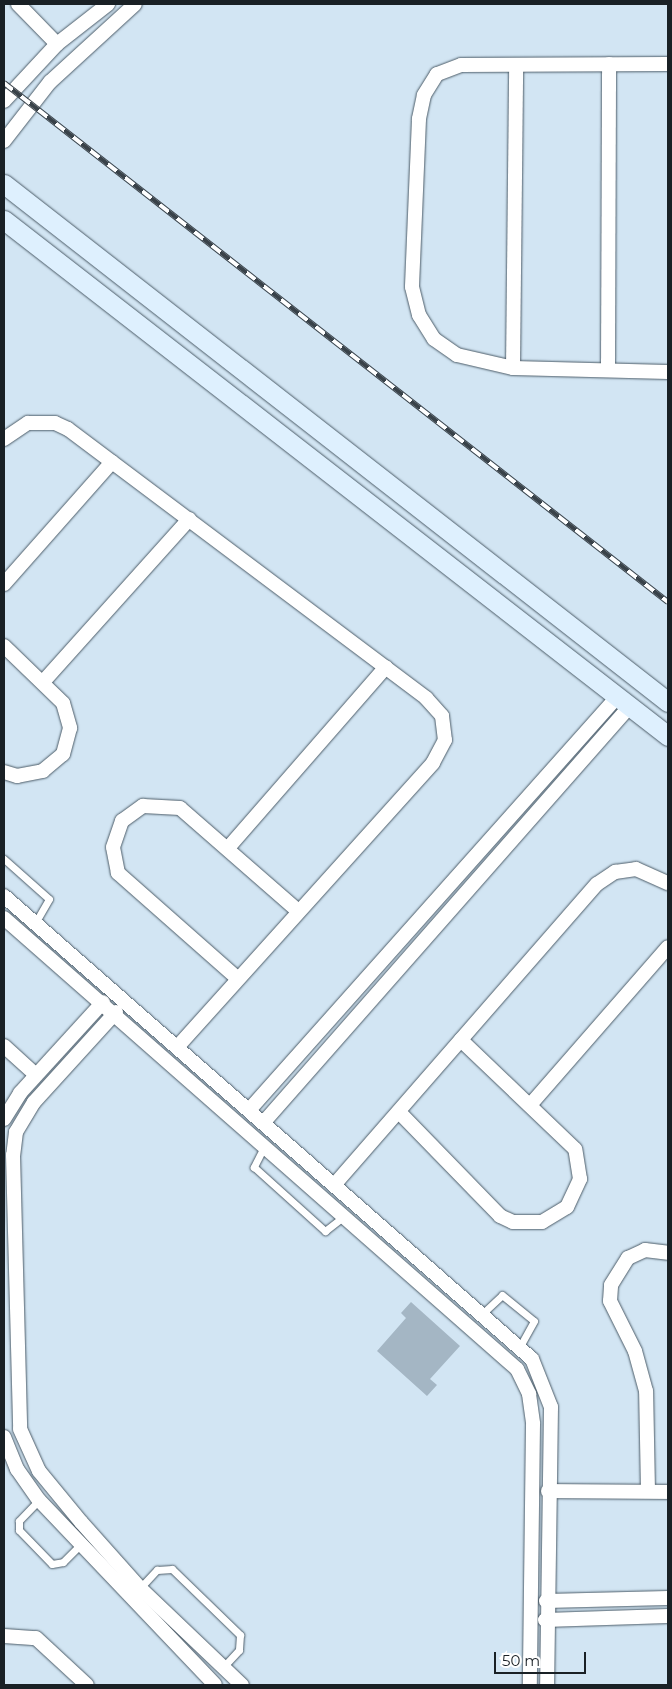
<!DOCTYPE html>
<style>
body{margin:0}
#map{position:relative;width:672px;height:1689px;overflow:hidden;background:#d2e5f3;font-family:Montserrat,sans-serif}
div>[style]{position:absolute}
.building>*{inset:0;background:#a4b6c4}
.roads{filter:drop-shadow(0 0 1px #4c5c68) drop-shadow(0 0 1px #4c5c68)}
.lane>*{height:7px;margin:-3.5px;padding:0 3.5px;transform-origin:3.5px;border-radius:3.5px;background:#fff}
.street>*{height:14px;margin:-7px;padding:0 7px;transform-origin:7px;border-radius:7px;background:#fff}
.secondary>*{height:19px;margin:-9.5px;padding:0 9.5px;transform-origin:9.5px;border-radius:9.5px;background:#def0fe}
.rail>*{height:5.5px;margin-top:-2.75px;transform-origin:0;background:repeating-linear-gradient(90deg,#fff 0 11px,#394249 0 22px);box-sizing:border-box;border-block:1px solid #394249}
span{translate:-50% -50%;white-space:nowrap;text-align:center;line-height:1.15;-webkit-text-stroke:5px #fff;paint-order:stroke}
.frame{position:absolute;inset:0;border:5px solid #192025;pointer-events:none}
.scale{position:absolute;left:494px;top:1652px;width:92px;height:22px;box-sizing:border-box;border:2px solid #192025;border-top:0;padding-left:6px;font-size:15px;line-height:18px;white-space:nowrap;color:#192025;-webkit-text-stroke:4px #fff;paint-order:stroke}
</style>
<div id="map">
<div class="building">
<div style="clip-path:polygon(411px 1302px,460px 1346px,430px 1379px,437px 1385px,427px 1396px,377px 1351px,406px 1318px,401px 1313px)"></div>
</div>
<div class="roads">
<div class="lane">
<div style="left:4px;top:859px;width:60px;rotate:41.6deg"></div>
<div style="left:49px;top:899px;width:28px;rotate:120deg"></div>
<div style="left:265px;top:1145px;width:25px;rotate:117deg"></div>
<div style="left:254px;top:1167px;width:96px;rotate:42deg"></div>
<div style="left:325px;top:1231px;width:24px;rotate:-38deg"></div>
<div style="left:483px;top:1313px;width:26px;rotate:-43deg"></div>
<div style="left:502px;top:1295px;width:41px;rotate:39.1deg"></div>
<div style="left:534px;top:1321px;width:29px;rotate:119deg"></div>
<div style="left:39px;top:1500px;width:29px;rotate:134deg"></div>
<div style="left:19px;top:1521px;width:9px;rotate:90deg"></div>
<div style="left:19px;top:1530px;width:47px;rotate:45.9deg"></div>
<div style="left:52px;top:1564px;width:11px;rotate:-10deg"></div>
<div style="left:63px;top:1562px;width:23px;rotate:-45deg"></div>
<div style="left:140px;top:1588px;width:25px;rotate:-47deg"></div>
<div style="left:157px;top:1570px;width:15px;rotate:-4deg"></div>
<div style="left:172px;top:1569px;width:95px;rotate:44.1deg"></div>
<div style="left:240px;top:1635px;width:15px;rotate:94deg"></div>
<div style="left:239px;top:1650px;width:23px;rotate:133deg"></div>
</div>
<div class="street">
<div style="left:18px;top:4px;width:56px;rotate:45.7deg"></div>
<div style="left:668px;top:64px;width:207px;rotate:179.7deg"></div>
<div style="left:461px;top:65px;width:26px;rotate:159deg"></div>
<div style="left:437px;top:74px;width:25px;rotate:122deg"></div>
<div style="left:424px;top:95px;width:25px;rotate:102deg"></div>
<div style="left:419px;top:119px;width:168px;rotate:92.4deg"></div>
<div style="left:412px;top:287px;width:29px;rotate:76deg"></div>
<div style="left:419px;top:315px;width:28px;rotate:58deg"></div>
<div style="left:434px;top:339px;width:28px;rotate:35deg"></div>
<div style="left:457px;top:355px;width:57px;rotate:13.1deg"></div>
<div style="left:513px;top:368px;width:155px;rotate:1.5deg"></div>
<div style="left:4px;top:101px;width:78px;rotate:-47.1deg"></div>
<div style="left:57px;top:44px;width:65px;rotate:-38.1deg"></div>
<div style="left:4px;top:141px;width:75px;rotate:-52.1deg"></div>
<div style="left:50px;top:82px;width:115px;rotate:-42.5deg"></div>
<div style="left:513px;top:368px;width:303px;rotate:-89.4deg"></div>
<div style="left:608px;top:370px;width:306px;rotate:-89.8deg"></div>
<div style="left:4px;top:439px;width:29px;rotate:-34deg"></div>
<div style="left:28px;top:423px;width:27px"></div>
<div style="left:55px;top:423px;width:14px;rotate:25deg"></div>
<div style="left:68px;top:429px;width:448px;rotate:36.9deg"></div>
<div style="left:426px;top:698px;width:24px;rotate:48deg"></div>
<div style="left:442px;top:716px;width:24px;rotate:83deg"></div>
<div style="left:445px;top:740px;width:26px;rotate:118deg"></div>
<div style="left:433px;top:763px;width:381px;rotate:132deg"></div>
<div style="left:4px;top:584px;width:163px;rotate:-48.5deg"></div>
<div style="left:4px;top:646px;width:82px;rotate:44deg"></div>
<div style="left:63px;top:703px;width:26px;rotate:74deg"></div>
<div style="left:70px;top:728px;width:27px;rotate:105deg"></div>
<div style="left:63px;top:754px;width:26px;rotate:140deg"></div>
<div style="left:43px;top:771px;width:26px;rotate:169deg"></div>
<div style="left:17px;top:776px;width:14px;rotate:-163deg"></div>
<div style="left:43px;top:682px;width:219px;rotate:-48.1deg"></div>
<div style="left:228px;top:848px;width:240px;rotate:-48.9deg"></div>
<div style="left:4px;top:896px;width:702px;rotate:41.25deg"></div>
<div style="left:532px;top:1359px;width:52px;rotate:68.4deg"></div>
<div style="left:551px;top:1407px;width:278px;rotate:90.8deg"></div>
<div style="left:4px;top:918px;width:683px;rotate:41.32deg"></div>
<div style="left:517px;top:1369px;width:28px;rotate:64deg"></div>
<div style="left:529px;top:1394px;width:30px;rotate:82deg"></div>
<div style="left:533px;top:1424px;width:261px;rotate:90.7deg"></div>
<div style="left:237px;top:978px;width:159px;rotate:-138.6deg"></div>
<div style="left:118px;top:873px;width:26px;rotate:-101deg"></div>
<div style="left:113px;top:847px;width:28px;rotate:-71deg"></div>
<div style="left:122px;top:821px;width:26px;rotate:-36deg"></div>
<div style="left:143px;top:806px;width:37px;rotate:3deg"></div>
<div style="left:180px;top:808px;width:155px;rotate:41.1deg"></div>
<div style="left:116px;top:1012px;width:122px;rotate:132.3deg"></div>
<div style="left:34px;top:1102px;width:35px;rotate:121deg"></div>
<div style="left:16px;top:1132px;width:23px;rotate:97deg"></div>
<div style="left:13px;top:1155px;width:274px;rotate:88.5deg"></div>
<div style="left:20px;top:1429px;width:46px;rotate:65.7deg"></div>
<div style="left:39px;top:1471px;width:66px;rotate:50.5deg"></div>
<div style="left:81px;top:1522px;width:89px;rotate:48.2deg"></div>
<div style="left:140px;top:1588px;width:141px;rotate:43.6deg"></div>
<div style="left:4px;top:1046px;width:43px;rotate:42.2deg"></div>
<div style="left:531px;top:1104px;width:208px;rotate:-48.9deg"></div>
<div style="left:250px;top:1109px;width:552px;rotate:-48.31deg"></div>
<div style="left:399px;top:1112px;width:145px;rotate:45.8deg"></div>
<div style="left:500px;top:1216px;width:14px;rotate:25deg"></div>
<div style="left:513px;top:1222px;width:29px"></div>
<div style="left:542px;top:1222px;width:29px;rotate:-31deg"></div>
<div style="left:567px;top:1207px;width:31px;rotate:-65deg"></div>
<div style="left:580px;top:1179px;width:30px;rotate:-99deg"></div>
<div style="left:575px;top:1149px;width:158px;rotate:-136.3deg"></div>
<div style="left:4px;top:1119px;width:31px;rotate:-58deg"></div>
<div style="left:20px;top:1093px;width:123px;rotate:-47.6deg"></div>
<div style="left:264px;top:1122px;width:554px;rotate:-48.66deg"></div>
<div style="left:335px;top:1184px;width:398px;rotate:-48.9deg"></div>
<div style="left:597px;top:884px;width:22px;rotate:-34deg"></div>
<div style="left:615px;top:872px;width:21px;rotate:-8deg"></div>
<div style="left:636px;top:869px;width:35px;rotate:24deg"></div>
<div style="left:4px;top:1437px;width:35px;rotate:68deg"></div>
<div style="left:17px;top:1469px;width:38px;rotate:55deg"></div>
<div style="left:39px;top:1500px;width:255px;rotate:46.4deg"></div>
<div style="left:548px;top:1491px;width:120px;rotate:0.5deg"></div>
<div style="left:648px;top:1491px;width:100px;rotate:-91.1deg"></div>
<div style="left:646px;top:1391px;width:41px;rotate:-105.4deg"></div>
<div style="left:635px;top:1351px;width:56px;rotate:-116.6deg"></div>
<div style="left:610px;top:1301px;width:16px;rotate:-86deg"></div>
<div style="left:611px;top:1285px;width:32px;rotate:-58deg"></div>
<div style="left:628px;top:1258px;width:19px;rotate:-25deg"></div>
<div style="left:645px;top:1250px;width:23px;rotate:7deg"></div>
<div style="left:546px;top:1601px;width:122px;rotate:-1.4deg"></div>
<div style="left:545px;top:1620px;width:123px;rotate:-1.9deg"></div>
<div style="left:4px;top:1636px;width:32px;rotate:4deg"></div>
<div style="left:36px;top:1638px;width:69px;rotate:42.7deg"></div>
</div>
<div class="secondary">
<div style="left:4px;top:184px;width:842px;rotate:37.96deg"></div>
<div style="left:4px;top:220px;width:841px;rotate:37.85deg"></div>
</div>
</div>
<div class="rail">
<div style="left:4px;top:83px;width:843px;rotate:38.01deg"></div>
</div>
<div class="frame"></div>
<div class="scale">50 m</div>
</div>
